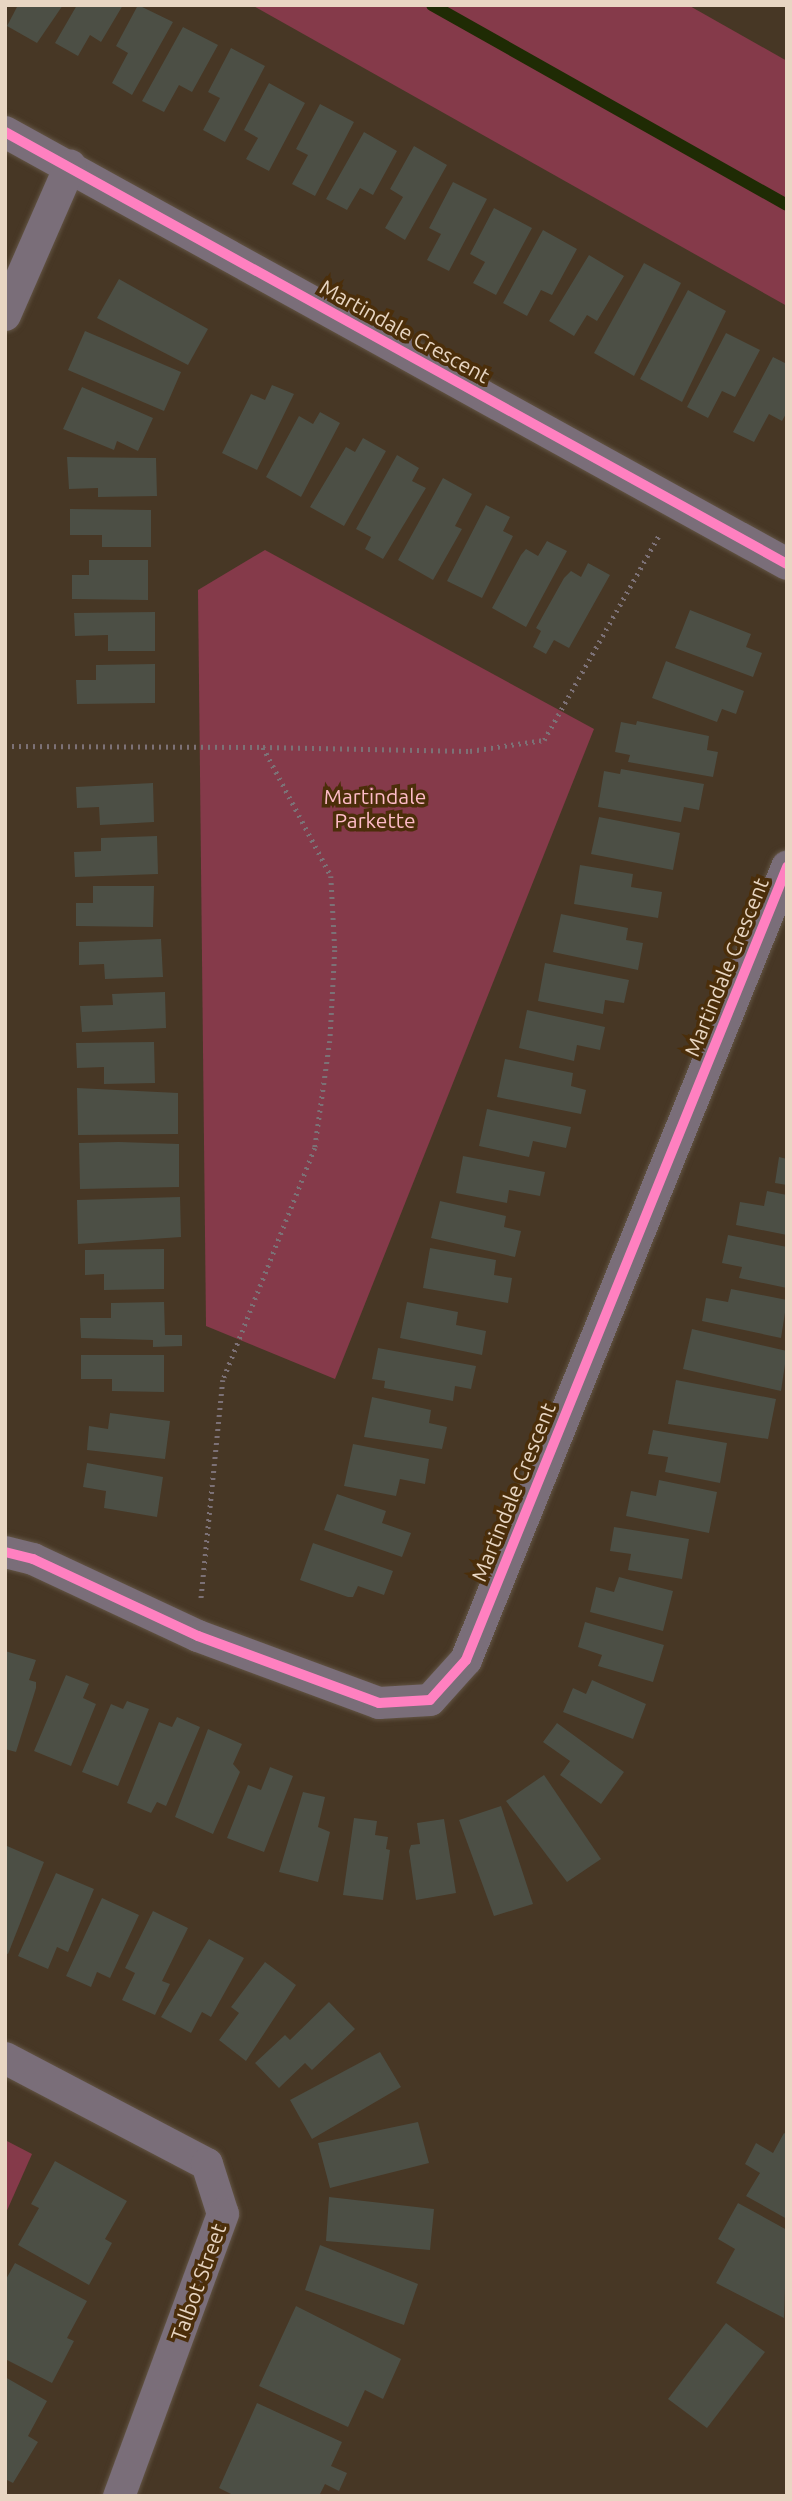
<!DOCTYPE html>
<style>
body{margin:0}
#map{position:relative;width:792px;height:2501px;overflow:hidden;background:#473725;font-family:Ubuntu,sans-serif}
div>[style]{position:absolute}
.green>*{inset:0;background:#853a4a}
.stream>*{height:12px;margin:-6px;padding:0 6px;transform-origin:6px;border-radius:6px;background:#1f2b04}
.building>*{inset:0;background:#4c4f45}
.path>*{height:4.5px;margin-top:-2.25px;transform-origin:0;background:repeating-linear-gradient(90deg,#7c7176 0 2px,transparent 0 7px)}
.roads{filter:drop-shadow(0 0 2px #625444) drop-shadow(0 0 2px #625444)}
.minor>*{height:32px;margin:-16px;padding:0 16px;transform-origin:16px;border-radius:16px;background:#7a6e79}
.cycleway>*{height:10px;margin:-5px;padding:0 5px;transform-origin:5px;border-radius:5px;background:#ff80c0}
span{translate:-50% -50%;white-space:nowrap;text-align:center;line-height:1.15;-webkit-text-stroke:7px #4b2e0a;paint-order:stroke}
.street-label{font-size:21px;color:#e8d6c3}
.park-label{font-size:21px;color:#febcc8}
.frame{position:absolute;inset:0;border:7px solid #e8d6c3;pointer-events:none}
</style>
<div id="map">
<div class="green">
<div style="clip-path:polygon(252px 5px,688px 5px,787px 61px,787px 306px)"></div>
<div style="clip-path:polygon(265px 550px,594px 729px,335px 1379px,206px 1326px,198px 590px)"></div>
<div style="clip-path:polygon(5px 2140px,32px 2154px,5px 2215px)"></div>
</div>
<div class="stream">
<div style="left:432px;top:5px;width:407px;rotate:29.4deg"></div>
</div>
<div class="building">
<div style="clip-path:polygon(18px 5px,63px 5px,37px 43px,7px 26px)"></div>
<div style="clip-path:polygon(77px 5px,123px 5px,101px 42px,90px 35px,78px 56px,55px 43px)"></div>
<div style="clip-path:polygon(138px 5px,173px 22px,132px 95px,112px 83px,128px 53px,116px 46px)"></div>
<div style="clip-path:polygon(183px 27px,218px 45px,192px 92px,179px 85px,164px 112px,142px 101px)"></div>
<div style="clip-path:polygon(231px 48px,265px 66px,225px 142px,203px 130px,220px 98px,208px 92px)"></div>
<div style="clip-path:polygon(269px 83px,305px 103px,269px 171px,246px 159px,258px 138px,244px 130px)"></div>
<div style="clip-path:polygon(320px 104px,354px 122px,315px 196px,292px 184px,308px 155px,296px 149px)"></div>
<div style="clip-path:polygon(364px 132px,397px 151px,373px 195px,360px 188px,347px 210px,326px 199px)"></div>
<div style="clip-path:polygon(414px 146px,447px 165px,405px 240px,385px 228px,403px 197px,390px 189px)"></div>
<div style="clip-path:polygon(453px 182px,487px 199px,449px 271px,427px 260px,441px 234px,429px 228px)"></div>
<div style="clip-path:polygon(494px 208px,532px 228px,496px 295px,473px 283px,485px 262px,470px 254px)"></div>
<div style="clip-path:polygon(543px 230px,577px 249px,552px 295px,541px 290px,527px 316px,503px 303px)"></div>
<div style="clip-path:polygon(589px 255px,624px 276px,597px 321px,587px 315px,574px 336px,549px 321px)"></div>
<div style="clip-path:polygon(644px 263px,681px 283px,634px 376px,594px 353px)"></div>
<div style="clip-path:polygon(119px 279px,208px 329px,188px 365px,97px 318px)"></div>
<div style="clip-path:polygon(688px 290px,726px 311px,682px 402px,640px 379px)"></div>
<div style="clip-path:polygon(85px 331px,181px 372px,164px 411px,68px 370px)"></div>
<div style="clip-path:polygon(726px 333px,760px 350px,735px 397px,722px 391px,708px 418px,687px 407px)"></div>
<div style="clip-path:polygon(773px 357px,787px 364px,787px 412px,782px 421px,769px 414px,754px 442px,733px 432px)"></div>
<div style="clip-path:polygon(272px 385px,294px 394px,257px 470px,222px 453px,251px 394px,265px 400px)"></div>
<div style="clip-path:polygon(82px 387px,153px 418px,138px 451px,117px 441px,114px 450px,63px 429px)"></div>
<div style="clip-path:polygon(320px 412px,340px 423px,301px 497px,266px 477px,299px 416px,313px 424px)"></div>
<div style="clip-path:polygon(363px 438px,386px 451px,344px 526px,310px 507px,346px 447px,355px 452px)"></div>
<div style="clip-path:polygon(397px 455px,419px 468px,412px 481px,426px 488px,383px 559px,365px 549px,371px 537px,356px 529px)"></div>
<div style="clip-path:polygon(67px 457px,156px 458px,157px 496px,98px 497px,98px 488px,69px 489px)"></div>
<div style="clip-path:polygon(443px 478px,472px 494px,455px 526px,462px 529px,433px 580px,398px 560px)"></div>
<div style="clip-path:polygon(486px 505px,510px 517px,503px 531px,513px 536px,482px 598px,447px 581px)"></div>
<div style="clip-path:polygon(70px 509px,151px 510px,151px 547px,102px 547px,102px 535px,70px 535px)"></div>
<div style="clip-path:polygon(547px 541px,567px 551px,526px 627px,492px 608px,521px 555px,526px 549px,538px 556px)"></div>
<div style="clip-path:polygon(89px 560px,148px 560px,148px 600px,72px 599px,72px 575px,89px 575px)"></div>
<div style="clip-path:polygon(588px 563px,610px 575px,569px 648px,554px 640px,546px 654px,533px 647px,541px 631px,536px 628px,564px 578px,571px 571px,581px 577px)"></div>
<div style="clip-path:polygon(690px 610px,751px 634px,746px 647px,762px 653px,753px 677px,675px 648px)"></div>
<div style="clip-path:polygon(155px 612px,155px 651px,108px 651px,108px 635px,75px 636px,74px 613px)"></div>
<div style="clip-path:polygon(666px 661px,744px 691px,736px 714px,722px 709px,717px 722px,652px 698px)"></div>
<div style="clip-path:polygon(155px 664px,155px 703px,77px 704px,76px 680px,96px 680px,96px 665px)"></div>
<div style="clip-path:polygon(637px 721px,709px 736px,707px 750px,718px 752px,713px 777px,628px 762px,630px 755px,615px 752px,621px 722px,636px 725px)"></div>
<div style="clip-path:polygon(621px 769px,704px 784px,699px 810px,684px 807px,681px 822px,598px 807px,604px 771px,620px 774px)"></div>
<div style="clip-path:polygon(153px 783px,154px 822px,100px 825px,99px 807px,77px 808px,76px 787px)"></div>
<div style="clip-path:polygon(599px 817px,680px 833px,673px 870px,591px 854px)"></div>
<div style="clip-path:polygon(157px 836px,158px 874px,75px 877px,74px 852px,101px 851px,101px 838px)"></div>
<div style="clip-path:polygon(580px 865px,633px 874px,631px 887px,662px 892px,658px 918px,574px 904px)"></div>
<div style="clip-path:polygon(93px 886px,154px 886px,153px 927px,76px 926px,76px 903px,93px 903px)"></div>
<div style="clip-path:polygon(561px 914px,628px 928px,626px 940px,643px 943px,638px 970px,553px 952px)"></div>
<div style="clip-path:polygon(161px 939px,163px 977px,105px 979px,104px 964px,79px 965px,79px 942px)"></div>
<div style="clip-path:polygon(545px 963px,629px 980px,624px 1003px,605px 1000px,603px 1014px,538px 1001px)"></div>
<div style="clip-path:polygon(165px 992px,166px 1028px,82px 1032px,80px 1006px,113px 1005px,112px 994px)"></div>
<div style="clip-path:polygon(527px 1010px,605px 1027px,600px 1050px,577px 1045px,574px 1061px,519px 1048px)"></div>
<div style="clip-path:polygon(154px 1042px,155px 1083px,104px 1084px,104px 1067px,77px 1068px,76px 1043px)"></div>
<div style="clip-path:polygon(505px 1059px,573px 1073px,571px 1086px,586px 1090px,581px 1114px,497px 1097px)"></div>
<div style="clip-path:polygon(77px 1088px,178px 1093px,178px 1134px,78px 1135px)"></div>
<div style="clip-path:polygon(487px 1109px,571px 1127px,566px 1148px,533px 1141px,529px 1157px,479px 1146px)"></div>
<div style="clip-path:polygon(119px 1142px,179px 1144px,179px 1187px,80px 1189px,79px 1143px)"></div>
<div style="clip-path:polygon(463px 1156px,545px 1172px,540px 1196px,509px 1190px,507px 1203px,456px 1193px)"></div>
<div style="clip-path:polygon(779px 1157px,787px 1159px,787px 1185px,775px 1183px)"></div>
<div style="clip-path:polygon(767px 1191px,787px 1195px,787px 1235px,736px 1225px,740px 1202px,764px 1206px)"></div>
<div style="clip-path:polygon(180px 1197px,181px 1237px,78px 1244px,77px 1200px)"></div>
<div style="clip-path:polygon(440px 1201px,506px 1216px,504px 1227px,521px 1231px,515px 1257px,431px 1238px)"></div>
<div style="clip-path:polygon(728px 1235px,787px 1247px,787px 1288px,739px 1278px,742px 1267px,722px 1263px)"></div>
<div style="clip-path:polygon(430px 1248px,496px 1260px,494px 1275px,512px 1278px,508px 1303px,423px 1288px)"></div>
<div style="clip-path:polygon(164px 1249px,164px 1289px,104px 1290px,104px 1274px,85px 1275px,85px 1250px)"></div>
<div style="clip-path:polygon(731px 1289px,787px 1300px,781px 1338px,702px 1321px,706px 1298px,728px 1302px)"></div>
<div style="clip-path:polygon(164px 1302px,165px 1335px,182px 1335px,182px 1346px,153px 1347px,153px 1340px,81px 1338px,80px 1318px,111px 1318px,111px 1303px)"></div>
<div style="clip-path:polygon(407px 1302px,458px 1312px,456px 1325px,486px 1331px,482px 1355px,400px 1338px)"></div>
<div style="clip-path:polygon(692px 1329px,787px 1351px,781px 1391px,683px 1369px)"></div>
<div style="clip-path:polygon(378px 1348px,476px 1366px,471px 1389px,455px 1386px,453px 1401px,384px 1388px,385px 1381px,372px 1379px)"></div>
<div style="clip-path:polygon(81px 1355px,164px 1355px,164px 1392px,112px 1391px,112px 1379px,81px 1379px)"></div>
<div style="clip-path:polygon(676px 1380px,776px 1399px,768px 1439px,668px 1424px)"></div>
<div style="clip-path:polygon(372px 1397px,431px 1410px,429px 1423px,447px 1427px,442px 1449px,364px 1437px)"></div>
<div style="clip-path:polygon(110px 1413px,170px 1421px,165px 1459px,87px 1450px,89px 1426px,108px 1429px)"></div>
<div style="clip-path:polygon(653px 1430px,727px 1443px,720px 1483px,665px 1472px,668px 1457px,648px 1454px)"></div>
<div style="clip-path:polygon(353px 1444px,429px 1459px,425px 1484px,400px 1479px,396px 1496px,344px 1486px)"></div>
<div style="clip-path:polygon(87px 1463px,163px 1477px,157px 1517px,104px 1508px,106px 1491px,83px 1487px)"></div>
<div style="clip-path:polygon(659px 1480px,717px 1492px,709px 1533px,626px 1516px,631px 1491px,656px 1496px)"></div>
<div style="clip-path:polygon(337px 1494px,386px 1511px,382px 1523px,411px 1533px,402px 1557px,324px 1530px)"></div>
<div style="clip-path:polygon(614px 1527px,689px 1539px,682px 1579px,628px 1570px,631px 1554px,610px 1551px)"></div>
<div style="clip-path:polygon(313px 1543px,393px 1571px,384px 1595px,358px 1586px,353px 1597px,348px 1597px,300px 1580px)"></div>
<div style="clip-path:polygon(619px 1577px,673px 1591px,663px 1631px,590px 1612px,596px 1587px,614px 1592px)"></div>
<div style="clip-path:polygon(585px 1622px,664px 1645px,653px 1682px,598px 1666px,602px 1655px,578px 1647px)"></div>
<div style="clip-path:polygon(5px 1651px,36px 1660px,29px 1680px,36px 1682px,36px 1688px,16px 1752px,5px 1749px)"></div>
<div style="clip-path:polygon(66px 1675px,89px 1684px,83px 1698px,96px 1704px,71px 1766px,34px 1751px)"></div>
<div style="clip-path:polygon(592px 1680px,646px 1704px,633px 1739px,563px 1712px,573px 1688px,586px 1694px)"></div>
<div style="clip-path:polygon(127px 1701px,149px 1709px,118px 1786px,82px 1772px,111px 1704px,123px 1709px)"></div>
<div style="clip-path:polygon(177px 1717px,200px 1727px,166px 1806px,157px 1802px,151px 1813px,127px 1803px,159px 1722px,172px 1727px)"></div>
<div style="clip-path:polygon(557px 1723px,624px 1772px,601px 1804px,560px 1775px,570px 1761px,543px 1742px)"></div>
<div style="clip-path:polygon(208px 1729px,242px 1744px,233px 1764px,240px 1772px,213px 1834px,175px 1817px)"></div>
<div style="clip-path:polygon(270px 1767px,293px 1776px,264px 1852px,227px 1838px,248px 1785px,261px 1790px)"></div>
<div style="clip-path:polygon(544px 1775px,601px 1859px,567px 1882px,506px 1801px)"></div>
<div style="clip-path:polygon(303px 1792px,325px 1797px,318px 1827px,330px 1832px,318px 1882px,279px 1872px)"></div>
<div style="clip-path:polygon(501px 1806px,533px 1904px,494px 1916px,459px 1820px)"></div>
<div style="clip-path:polygon(354px 1818px,377px 1821px,375px 1835px,388px 1837px,386px 1849px,390px 1850px,383px 1900px,343px 1895px)"></div>
<div style="clip-path:polygon(444px 1819px,456px 1893px,416px 1900px,409px 1851px,411px 1845px,420px 1844px,417px 1823px)"></div>
<div style="clip-path:polygon(7px 1846px,44px 1862px,8px 1954px,5px 1953px)"></div>
<div style="clip-path:polygon(56px 1873px,94px 1889px,68px 1952px,57px 1947px,48px 1969px,18px 1956px)"></div>
<div style="clip-path:polygon(102px 1898px,139px 1915px,110px 1978px,97px 1972px,91px 1987px,66px 1976px)"></div>
<div style="clip-path:polygon(153px 1911px,188px 1928px,162px 1981px,170px 1984px,155px 2015px,122px 2000px,135px 1973px,125px 1968px)"></div>
<div style="clip-path:polygon(209px 1939px,244px 1958px,211px 2017px,202px 2012px,191px 2033px,161px 2017px)"></div>
<div style="clip-path:polygon(265px 1962px,296px 1985px,246px 2061px,219px 2040px,239px 2013px,231px 2007px)"></div>
<div style="clip-path:polygon(329px 2002px,355px 2029px,312px 2070px,305px 2063px,279px 2088px,255px 2063px,285px 2035px,290px 2040px)"></div>
<div style="clip-path:polygon(380px 2052px,401px 2087px,312px 2139px,290px 2100px)"></div>
<div style="clip-path:polygon(418px 2122px,429px 2163px,330px 2188px,318px 2143px)"></div>
<div style="clip-path:polygon(784px 2133px,787px 2135px,787px 2219px,746px 2196px,760px 2173px,745px 2164px,756px 2143px,773px 2153px)"></div>
<div style="clip-path:polygon(55px 2161px,127px 2201px,105px 2239px,112px 2243px,89px 2285px,18px 2245px,39px 2208px,31px 2204px)"></div>
<div style="clip-path:polygon(329px 2197px,434px 2209px,430px 2250px,326px 2241px)"></div>
<div style="clip-path:polygon(738px 2203px,787px 2230px,784px 2318px,716px 2283px,735px 2249px,718px 2239px)"></div>
<div style="clip-path:polygon(320px 2245px,418px 2284px,404px 2325px,305px 2290px)"></div>
<div style="clip-path:polygon(15px 2263px,87px 2301px,67px 2338px,74px 2341px,52px 2383px,5px 2359px,5px 2281px)"></div>
<div style="clip-path:polygon(296px 2306px,401px 2359px,383px 2399px,365px 2390px,348px 2427px,259px 2386px)"></div>
<div style="clip-path:polygon(726px 2323px,765px 2352px,707px 2428px,668px 2399px)"></div>
<div style="clip-path:polygon(5px 2377px,47px 2401px,28px 2436px,38px 2442px,13px 2483px,5px 2479px)"></div>
<div style="clip-path:polygon(257px 2403px,342px 2442px,331px 2466px,347px 2473px,339px 2491px,325px 2484px,319px 2496px,235px 2496px,219px 2488px)"></div>
</div>
<div class="path">
<div style="left:5px;top:746px;width:258px;rotate:0.2deg"></div>
<div style="left:263px;top:747px;width:146px;rotate:62.2deg"></div>
<div style="left:331px;top:876px;width:74px;rotate:86.9deg"></div>
<div style="left:335px;top:950px;width:91px;rotate:93.1deg"></div>
<div style="left:330px;top:1041px;width:108px;rotate:98deg"></div>
<div style="left:315px;top:1148px;width:250px;rotate:111.6deg"></div>
<div style="left:223px;top:1380px;width:222px;rotate:95.7deg"></div>
<div style="left:263px;top:747px;width:207px;rotate:1.1deg"></div>
<div style="left:470px;top:751px;width:75px;rotate:-8.5deg"></div>
<div style="left:544px;top:740px;width:237px;rotate:-60.7deg"></div>
</div>
<div class="roads">
<div class="minor">
<div style="left:5px;top:132px;width:893px;rotate:28.92deg"></div>
<div style="left:5px;top:315px;width:163px;rotate:-66.4deg"></div>
<div style="left:5px;top:1552px;width:29px;rotate:14deg"></div>
<div style="left:33px;top:1559px;width:182px;rotate:25deg"></div>
<div style="left:198px;top:1636px;width:193px;rotate:20.3deg"></div>
<div style="left:379px;top:1703px;width:51px;rotate:-3.4deg"></div>
<div style="left:430px;top:1700px;width:54px;rotate:-48deg"></div>
<div style="left:466px;top:1660px;width:856px;rotate:-67.96deg"></div>
<div style="left:5px;top:2058px;width:228px;rotate:27.7deg"></div>
<div style="left:207px;top:2164px;width:52px;rotate:72.3deg"></div>
<div style="left:223px;top:2214px;width:301px;rotate:110.2deg"></div>
</div>
</div>
<div class="cycleway">
<div style="left:5px;top:132px;width:893px;rotate:28.92deg"></div>
<div style="left:5px;top:1552px;width:29px;rotate:14deg"></div>
<div style="left:33px;top:1559px;width:182px;rotate:25deg"></div>
<div style="left:198px;top:1636px;width:193px;rotate:20.3deg"></div>
<div style="left:379px;top:1703px;width:51px;rotate:-3.4deg"></div>
<div style="left:430px;top:1700px;width:54px;rotate:-48deg"></div>
<div style="left:466px;top:1660px;width:856px;rotate:-67.96deg"></div>
</div>
<div class="street-label">
<span style="left:405px;top:331px;rotate:29deg">Martindale Crescent</span>
<span style="left:726px;top:967px;rotate:-68deg">Martindale Crescent</span>
<span style="left:513px;top:1492px;rotate:-68deg">Martindale Crescent</span>
<span style="left:198px;top:2282px;rotate:-70deg">Talbot Street</span>
</div>
<div class="park-label">
<span style="left:375px;top:808px">Martindale<br>Parkette</span>
</div>
<div class="frame"></div>
</div>
